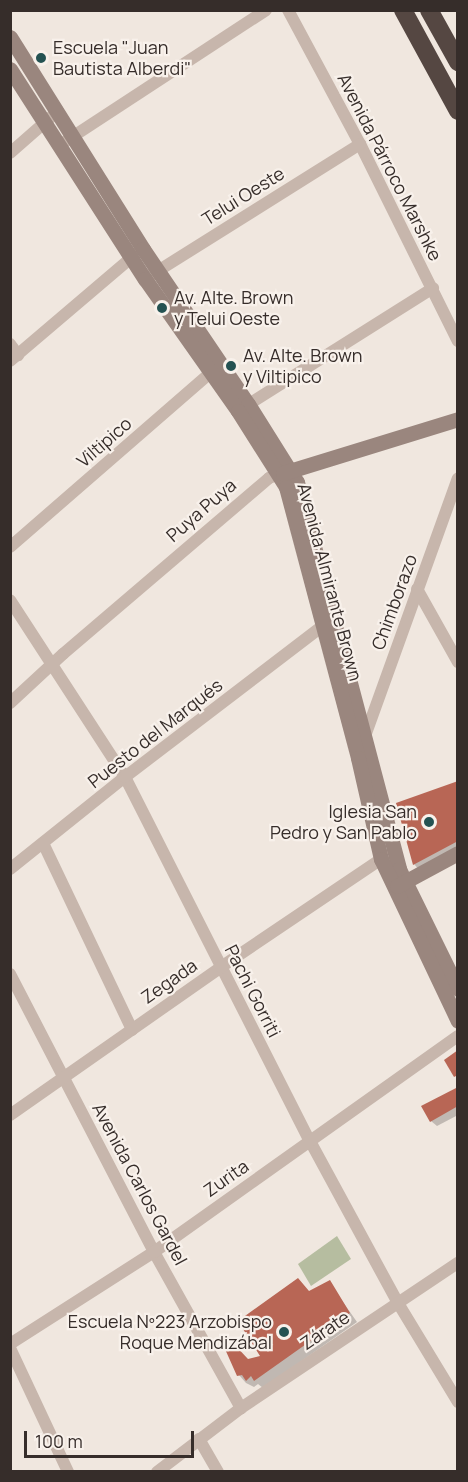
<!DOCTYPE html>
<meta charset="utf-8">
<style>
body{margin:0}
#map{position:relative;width:468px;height:1482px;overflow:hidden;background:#f0e7df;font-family:Manrope,sans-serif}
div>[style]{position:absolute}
.green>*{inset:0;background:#b6bda0}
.shadow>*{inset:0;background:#0003}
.building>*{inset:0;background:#b86655}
.street>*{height:12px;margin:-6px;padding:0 6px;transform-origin:6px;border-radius:6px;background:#c7b6ac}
.secondary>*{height:15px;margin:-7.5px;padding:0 7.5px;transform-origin:7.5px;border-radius:7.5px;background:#9a867e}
.highway>*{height:18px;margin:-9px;padding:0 9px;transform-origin:9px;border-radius:9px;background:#554742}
.dots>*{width:16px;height:16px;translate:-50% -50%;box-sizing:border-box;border:3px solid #f8f1eb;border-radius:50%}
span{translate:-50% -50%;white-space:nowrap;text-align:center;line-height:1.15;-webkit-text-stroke:4.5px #f8f1eb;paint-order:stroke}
.poi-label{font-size:18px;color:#362d2a}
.left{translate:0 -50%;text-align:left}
.right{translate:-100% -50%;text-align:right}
.street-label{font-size:18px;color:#362d2a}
.frame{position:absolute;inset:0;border:12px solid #362d2a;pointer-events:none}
.scale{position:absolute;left:24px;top:1431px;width:170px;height:27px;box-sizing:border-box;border:3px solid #362d2a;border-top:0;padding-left:8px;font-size:18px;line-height:21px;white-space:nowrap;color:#362d2a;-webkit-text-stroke:4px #f8f1eb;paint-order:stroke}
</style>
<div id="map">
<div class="green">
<div style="clip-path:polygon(337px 1236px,351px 1259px,311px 1286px,298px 1264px)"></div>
</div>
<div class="shadow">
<div style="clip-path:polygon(458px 784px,458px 852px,421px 872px,414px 864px)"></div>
<div style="clip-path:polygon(458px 1088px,458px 1115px,437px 1126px,431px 1121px)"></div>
<div style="clip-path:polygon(329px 1282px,357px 1322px,263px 1388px,258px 1384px,254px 1387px,246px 1383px,239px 1375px,248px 1361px,263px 1357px,310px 1293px)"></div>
</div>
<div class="building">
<div style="clip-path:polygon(458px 781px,458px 841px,413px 865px,396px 803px)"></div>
<div style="clip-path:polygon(458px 1050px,458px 1075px,454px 1077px,444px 1060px)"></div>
<div style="clip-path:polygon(458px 1087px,458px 1106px,430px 1122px,421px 1106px)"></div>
<div style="clip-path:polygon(298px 1278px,309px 1291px,330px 1280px,350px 1313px,254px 1381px,251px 1376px,246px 1381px,242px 1375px,237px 1376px,225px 1349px,233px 1343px,248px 1359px,260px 1356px,238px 1321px)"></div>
</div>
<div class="street">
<div style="left:288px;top:10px;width:152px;rotate:61.8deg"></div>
<div style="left:360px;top:144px;width:220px;rotate:63.6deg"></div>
<div style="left:66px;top:141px;width:239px;rotate:-33.2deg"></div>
<div style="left:10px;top:153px;width:64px;rotate:-41.2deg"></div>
<div style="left:145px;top:279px;width:254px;rotate:-32.1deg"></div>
<div style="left:10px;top:344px;width:14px;rotate:54deg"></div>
<div style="left:10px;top:361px;width:167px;rotate:-40.4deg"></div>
<div style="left:241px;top:409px;width:227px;rotate:-32.2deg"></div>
<div style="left:10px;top:547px;width:274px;rotate:-41deg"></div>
<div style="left:417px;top:589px;width:84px;rotate:60.7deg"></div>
<div style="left:10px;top:600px;width:211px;rotate:57deg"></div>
<div style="left:125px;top:777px;width:408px;rotate:63.1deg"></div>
<div style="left:310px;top:1141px;width:184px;rotate:61.5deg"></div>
<div style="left:398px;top:1303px;width:116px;rotate:58.8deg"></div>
<div style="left:10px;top:703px;width:72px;rotate:-42.8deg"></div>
<div style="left:63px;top:654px;width:271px;rotate:-40.5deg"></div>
<div style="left:269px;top:478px;width:11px;rotate:-22deg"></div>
<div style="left:364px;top:739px;width:277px;rotate:-70.2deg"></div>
<div style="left:43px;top:843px;width:207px;rotate:64.5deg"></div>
<div style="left:10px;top:869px;width:147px;rotate:-38.7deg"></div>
<div style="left:125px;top:777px;width:255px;rotate:-37.4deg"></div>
<div style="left:10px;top:974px;width:313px;rotate:62.6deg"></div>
<div style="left:154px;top:1252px;width:179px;rotate:60.9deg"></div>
<div style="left:10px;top:1115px;width:258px;rotate:-35deg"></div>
<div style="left:221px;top:967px;width:200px;rotate:-34deg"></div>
<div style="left:10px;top:1344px;width:171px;rotate:-32.6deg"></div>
<div style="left:154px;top:1252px;width:373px;rotate:-35.4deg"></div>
<div style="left:10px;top:1348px;width:137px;rotate:64.9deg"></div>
<div style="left:199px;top:1439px;width:38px;rotate:60deg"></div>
<div style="left:157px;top:1472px;width:106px;rotate:-37.3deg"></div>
<div style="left:241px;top:1408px;width:261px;rotate:-33.8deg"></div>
</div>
<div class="secondary">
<div style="left:10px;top:37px;width:250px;rotate:57.9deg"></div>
<div style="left:143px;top:249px;width:187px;rotate:55.9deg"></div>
<div style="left:248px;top:404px;width:92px;rotate:57.9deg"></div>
<div style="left:297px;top:482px;width:400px;rotate:75.2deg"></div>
<div style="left:399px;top:869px;width:134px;rotate:63.8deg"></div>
<div style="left:10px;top:69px;width:250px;rotate:57.3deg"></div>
<div style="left:145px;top:279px;width:161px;rotate:54.8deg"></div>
<div style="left:238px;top:411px;width:90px;rotate:57.7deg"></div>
<div style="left:286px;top:487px;width:280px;rotate:75.1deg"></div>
<div style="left:358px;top:758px;width:104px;rotate:77.2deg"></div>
<div style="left:381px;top:859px;width:179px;rotate:64.6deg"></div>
<div style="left:283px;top:473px;width:183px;rotate:-17.1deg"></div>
<div style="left:397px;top:886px;width:69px;rotate:-28.4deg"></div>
</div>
<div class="highway">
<div style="left:403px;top:10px;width:115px;rotate:61.4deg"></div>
<div style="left:429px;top:10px;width:60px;rotate:60.9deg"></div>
</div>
<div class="dots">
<div style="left:41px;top:58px;background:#245252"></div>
<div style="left:162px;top:308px;background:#245252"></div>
<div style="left:231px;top:366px;background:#245252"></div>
<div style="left:429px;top:822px;background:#245252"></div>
<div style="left:284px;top:1332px;background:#245252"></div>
</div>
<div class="poi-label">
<span class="left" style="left:53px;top:58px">Escuela "Juan<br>Bautista Alberdi"</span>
<span class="left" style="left:174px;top:308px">Av. Alte. Brown<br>y Telui Oeste</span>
<span class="left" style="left:243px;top:366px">Av. Alte. Brown<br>y Viltipico</span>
<span class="right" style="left:417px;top:822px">Iglesia San<br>Pedro y San Pablo</span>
<span class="right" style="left:272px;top:1332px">Escuela Nº223 Arzobispo<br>Roque Mendizábal</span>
</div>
<div class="street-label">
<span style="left:390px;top:167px;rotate:63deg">Avenida Párroco Marshke</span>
<span style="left:243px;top:196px;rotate:-32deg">Telui Oeste</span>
<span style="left:104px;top:442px;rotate:-41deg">Viltipico</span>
<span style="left:201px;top:510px;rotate:-41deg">Puya Puya</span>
<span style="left:330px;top:582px;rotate:75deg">Avenida Almirante Brown</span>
<span style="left:394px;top:602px;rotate:-70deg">Chimborazo</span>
<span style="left:155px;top:733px;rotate:-38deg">Puesto del Marqués</span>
<span style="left:169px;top:981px;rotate:-35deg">Zegada</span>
<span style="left:253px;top:991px;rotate:63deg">Pachi Gorriti</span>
<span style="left:226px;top:1178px;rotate:-35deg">Zurita</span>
<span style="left:140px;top:1184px;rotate:62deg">Avenida Carlos Gardel</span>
<span style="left:325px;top:1330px;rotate:-34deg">Zárate</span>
</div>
<div class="frame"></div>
<div class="scale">100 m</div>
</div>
